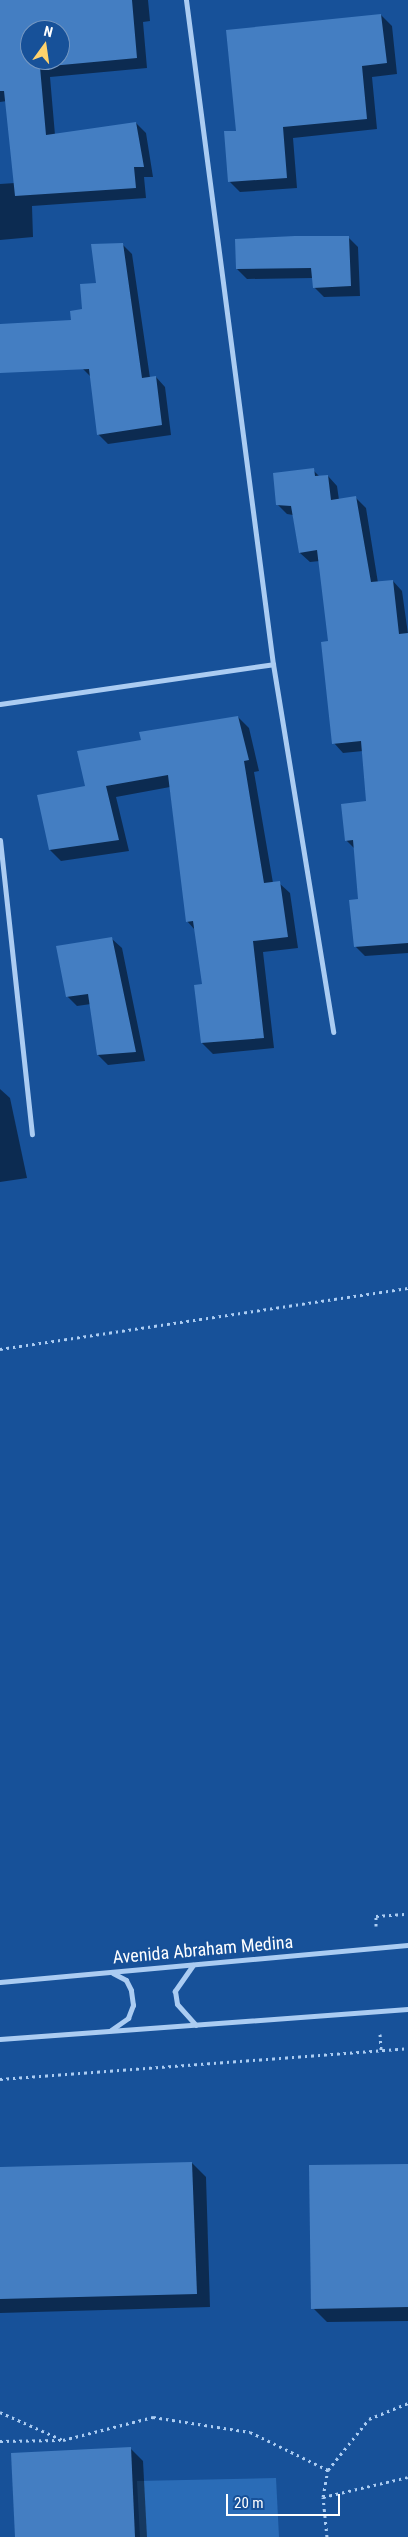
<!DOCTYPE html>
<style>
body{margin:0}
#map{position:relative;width:408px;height:2537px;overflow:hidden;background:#175199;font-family:"Roboto Condensed",sans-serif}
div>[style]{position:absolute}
.green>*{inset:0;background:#2a6cb7}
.shadow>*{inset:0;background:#0007}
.building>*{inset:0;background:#447ec2}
.path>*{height:3px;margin-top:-1.5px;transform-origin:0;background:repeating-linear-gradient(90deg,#abccf2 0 2.5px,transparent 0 6.5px)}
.minor>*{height:5px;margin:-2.5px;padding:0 2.5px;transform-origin:2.5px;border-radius:2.5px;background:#abccf2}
span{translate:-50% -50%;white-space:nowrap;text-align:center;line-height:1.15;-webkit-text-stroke:4px #175199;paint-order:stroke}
.street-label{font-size:18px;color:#fff}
.north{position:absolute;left:20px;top:20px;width:50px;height:50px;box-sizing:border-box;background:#175199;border:1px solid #7497c2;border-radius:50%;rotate:14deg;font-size:14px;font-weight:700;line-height:20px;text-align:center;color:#fff}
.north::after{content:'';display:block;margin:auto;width:18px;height:22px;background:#ffd26c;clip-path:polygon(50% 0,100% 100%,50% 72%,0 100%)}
.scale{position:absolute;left:226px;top:2494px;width:114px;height:22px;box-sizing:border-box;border:2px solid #fff;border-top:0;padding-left:6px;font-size:15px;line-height:18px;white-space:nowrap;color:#fff;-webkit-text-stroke:4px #175199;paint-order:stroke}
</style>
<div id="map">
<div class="green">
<div style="clip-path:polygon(276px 2478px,279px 2537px,140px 2537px,137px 2481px)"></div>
</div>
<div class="shadow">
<div style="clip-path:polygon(evenodd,0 0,148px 0,150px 21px,143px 22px,147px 68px,50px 77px,55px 135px,136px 123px,146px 133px,153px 177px,144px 177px,146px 198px,32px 206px,33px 237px,0 240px,0 184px,15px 183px,7px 101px,0 102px,0 0,30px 30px,60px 30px,60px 60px,30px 60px,30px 30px)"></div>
<div style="clip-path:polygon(381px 15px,392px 26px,397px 74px,372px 77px,377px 129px,293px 138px,297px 188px,240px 192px,229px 181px,237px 132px)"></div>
<div style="clip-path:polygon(348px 237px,358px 247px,360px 296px,324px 297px,314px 287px,313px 278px,247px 279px,237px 269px)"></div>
<div style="clip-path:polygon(122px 244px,132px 254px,150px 378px,156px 377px,165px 387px,171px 435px,108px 444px,98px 434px,91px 377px,83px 369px,84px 310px)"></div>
<div style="clip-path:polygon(313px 470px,320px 477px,328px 476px,337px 486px,339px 500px,356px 498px,366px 508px,378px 583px,393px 581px,402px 591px,408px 634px,408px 953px,365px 956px,355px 946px,359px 900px,355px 849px,346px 840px,368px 802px,363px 751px,343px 753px,334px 743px,329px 642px,320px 561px,310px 562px,300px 553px,293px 515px,287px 514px,277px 504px)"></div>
<div style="clip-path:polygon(238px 717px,249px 728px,259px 771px,254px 772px,273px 883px,279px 883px,290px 893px,298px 948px,263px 952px,274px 1048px,213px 1054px,202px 1043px,203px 985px,195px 930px,187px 921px,170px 787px,116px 797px,129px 851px,61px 861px,50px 850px,86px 787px,142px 741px)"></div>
<div style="clip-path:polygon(112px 939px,122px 948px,145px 1061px,108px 1065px,98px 1055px,91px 1004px,77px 1006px,67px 996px)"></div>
<div style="clip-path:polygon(0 1089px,10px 1098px,27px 1178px,0 1182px)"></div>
<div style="clip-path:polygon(192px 2163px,206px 2177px,210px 2307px,0 2313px,0 2169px)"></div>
<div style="clip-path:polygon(408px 2165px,408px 2321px,327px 2322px,313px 2308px)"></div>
<div style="clip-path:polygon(131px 2449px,143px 2461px,147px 2537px,16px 2537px)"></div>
</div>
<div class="building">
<div style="clip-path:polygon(evenodd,0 0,132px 0,137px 58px,40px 67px,46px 135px,136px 122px,144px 167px,134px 167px,136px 188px,15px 196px,4px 91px,0 91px,0 0,30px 30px,60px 30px,60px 60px,30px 60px,30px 30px)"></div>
<div style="clip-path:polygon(381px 14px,387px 63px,362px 66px,367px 119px,283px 127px,287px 178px,228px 182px,224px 131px,236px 131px,226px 30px)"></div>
<div style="clip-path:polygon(295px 236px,349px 236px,351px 286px,313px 288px,311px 268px,236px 269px,235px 239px)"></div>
<div style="clip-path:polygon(123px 243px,142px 378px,156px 376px,162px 425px,97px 435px,89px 369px,0 373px,0 324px,71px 320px,70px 311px,82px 309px,80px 284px,96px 283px,91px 244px)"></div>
<div style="clip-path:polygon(314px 468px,315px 476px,328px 475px,331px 500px,356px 496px,371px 582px,393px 580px,399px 634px,408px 633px,408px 943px,354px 947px,349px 900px,358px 899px,353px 840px,345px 841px,341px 804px,366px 801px,361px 741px,332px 744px,321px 642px,328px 641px,317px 550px,299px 553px,291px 506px,276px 505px,273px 473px)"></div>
<div style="clip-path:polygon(238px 716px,249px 760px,244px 761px,264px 883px,280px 881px,288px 937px,253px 941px,264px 1038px,201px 1043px,194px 985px,202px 984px,193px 921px,186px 922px,168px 775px,106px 786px,119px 840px,49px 850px,37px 795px,85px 786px,77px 751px,141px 740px,139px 732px)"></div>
<div style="clip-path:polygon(112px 937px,136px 1052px,97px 1055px,88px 994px,66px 997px,56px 946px)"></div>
<div style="clip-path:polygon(192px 2162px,197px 2294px,0 2299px,0 2167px)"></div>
<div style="clip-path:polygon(408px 2164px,408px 2307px,311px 2309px,309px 2165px)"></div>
<div style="clip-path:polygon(131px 2447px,135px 2537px,15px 2537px,11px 2453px)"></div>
</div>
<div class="path">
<div style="left:0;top:1349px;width:413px;rotate:-8.5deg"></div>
<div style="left:376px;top:1926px;width:10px;rotate:-90deg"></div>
<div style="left:376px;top:1916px;width:32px;rotate:-4deg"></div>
<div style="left:380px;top:2034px;width:16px;rotate:86deg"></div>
<div style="left:0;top:2079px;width:409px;rotate:-4.3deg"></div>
<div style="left:0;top:2412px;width:69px;rotate:24deg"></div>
<div style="left:63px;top:2440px;width:93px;rotate:-14.3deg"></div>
<div style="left:153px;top:2417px;width:98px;rotate:8.8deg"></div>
<div style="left:250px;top:2432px;width:87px;rotate:26deg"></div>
<div style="left:0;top:2441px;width:60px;rotate:-1deg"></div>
<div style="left:323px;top:2497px;width:87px;rotate:-13.2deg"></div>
<div style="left:327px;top:2537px;width:40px;rotate:-95.7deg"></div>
<div style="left:323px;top:2497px;width:27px;rotate:-80deg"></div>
<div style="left:328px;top:2470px;width:65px;rotate:-51.2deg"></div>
<div style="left:369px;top:2419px;width:42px;rotate:-22.3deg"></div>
</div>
<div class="minor">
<div style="left:186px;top:0;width:670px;rotate:82.54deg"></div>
<div style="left:273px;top:664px;width:373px;rotate:80.7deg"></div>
<div style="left:0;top:704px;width:276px;rotate:-8.3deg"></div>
<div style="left:0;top:840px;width:296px;rotate:83.8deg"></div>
<div style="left:193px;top:1965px;width:32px;rotate:125deg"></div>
<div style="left:175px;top:1991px;width:13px;rotate:81deg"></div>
<div style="left:177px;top:2004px;width:28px;rotate:48deg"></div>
<div style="left:0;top:1982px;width:410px;rotate:-5.2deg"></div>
<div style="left:111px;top:2030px;width:21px;rotate:-35deg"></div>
<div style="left:128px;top:2018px;width:14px;rotate:-69deg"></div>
<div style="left:133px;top:2005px;width:15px;rotate:-98deg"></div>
<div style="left:131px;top:1990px;width:11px;rotate:-117deg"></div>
<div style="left:126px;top:1980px;width:15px;rotate:-152deg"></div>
<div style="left:0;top:2039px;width:409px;rotate:-4.2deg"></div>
</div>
<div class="street-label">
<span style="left:203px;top:1950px;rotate:-5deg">Avenida Abraham Medina</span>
</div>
<div class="north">N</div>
<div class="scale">20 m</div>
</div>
